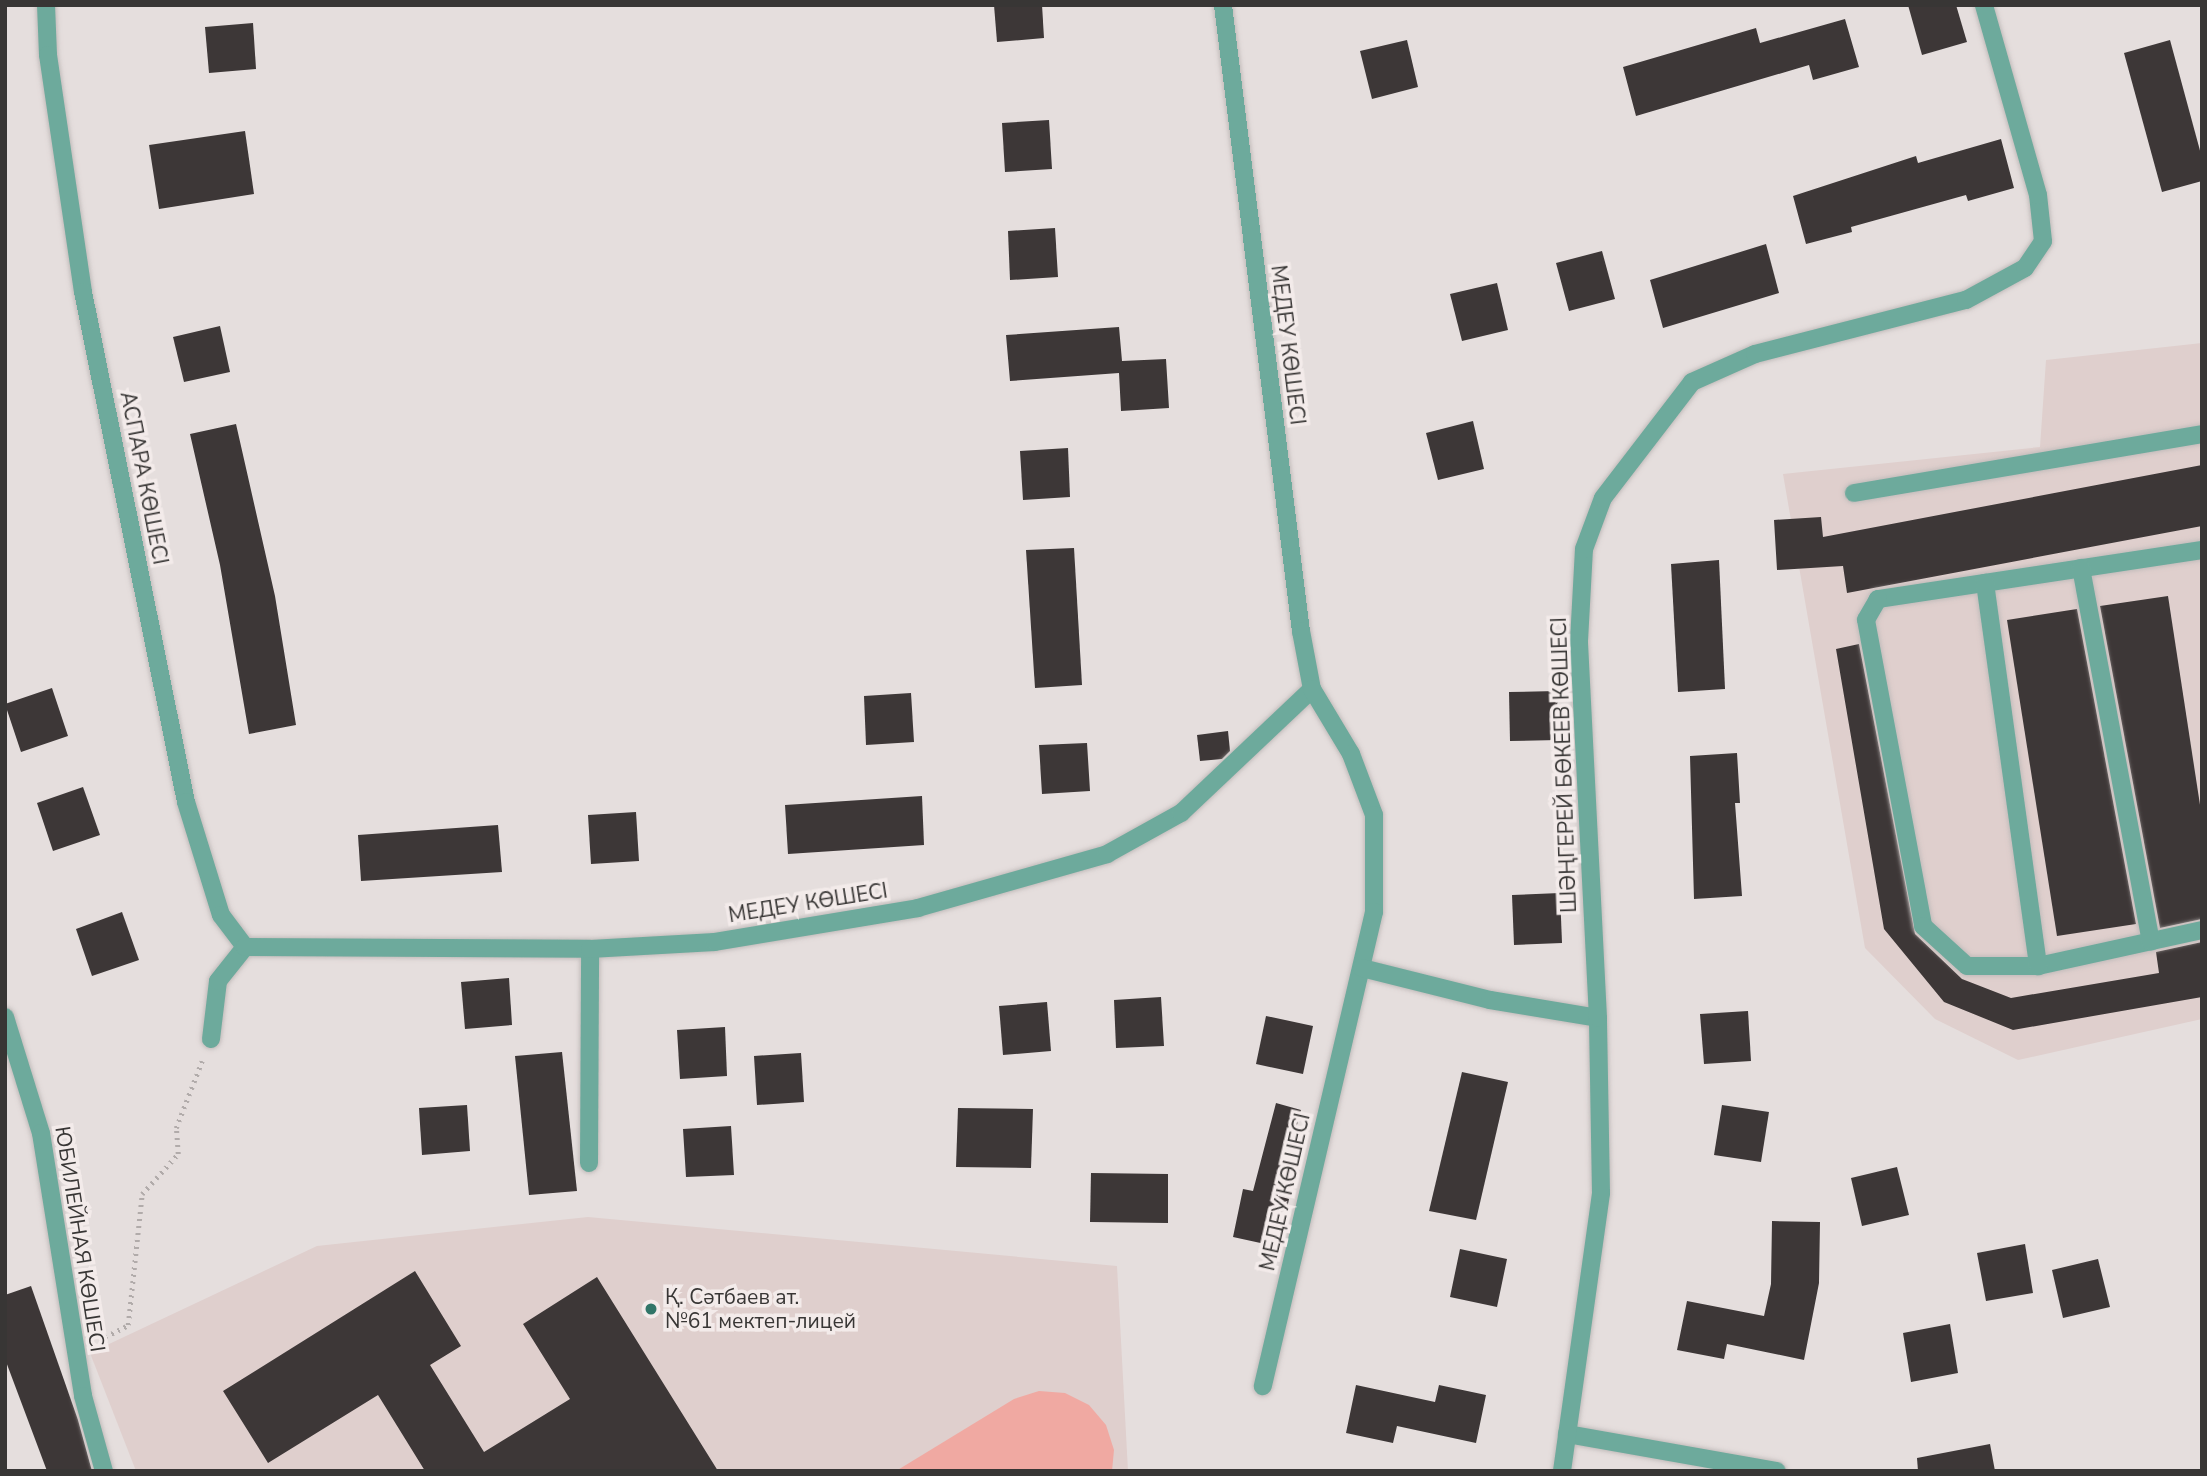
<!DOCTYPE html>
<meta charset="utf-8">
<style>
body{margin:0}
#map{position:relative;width:2207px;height:1476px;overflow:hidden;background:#e5dedd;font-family:"Nunito Sans",sans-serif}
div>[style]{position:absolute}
.built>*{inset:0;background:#dfcfcd}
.green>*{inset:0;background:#f0a9a2}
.building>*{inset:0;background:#3d3737}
.path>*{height:4.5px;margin-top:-2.25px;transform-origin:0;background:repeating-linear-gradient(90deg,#b1abaa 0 2px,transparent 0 7px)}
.roads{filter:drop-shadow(0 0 2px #c2bcbb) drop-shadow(0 0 2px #c2bcbb)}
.lane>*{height:18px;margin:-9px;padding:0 9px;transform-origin:9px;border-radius:9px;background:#6daa9c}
.street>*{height:18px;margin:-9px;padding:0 9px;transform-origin:9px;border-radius:9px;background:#6daa9c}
.dots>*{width:19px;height:19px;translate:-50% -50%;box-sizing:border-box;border:4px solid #f3ebea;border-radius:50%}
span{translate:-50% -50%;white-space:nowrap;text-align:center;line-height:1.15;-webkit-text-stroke:7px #f3ebea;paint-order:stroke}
.street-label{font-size:21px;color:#383635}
.poi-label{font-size:21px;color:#383635}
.left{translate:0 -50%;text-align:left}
.frame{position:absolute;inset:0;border:7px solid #383635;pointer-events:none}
</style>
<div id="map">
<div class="built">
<div style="clip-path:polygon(2202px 343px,2202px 1019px,2018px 1060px,1935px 1019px,1865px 948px,1783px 474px,2040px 447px,2046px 360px)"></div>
<div style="clip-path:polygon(588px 1217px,1117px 1266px,1128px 1471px,136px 1471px,90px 1353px,317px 1246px)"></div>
</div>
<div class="green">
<div style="clip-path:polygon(1039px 1391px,1065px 1393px,1089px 1405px,1106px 1425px,1114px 1450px,1112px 1471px,896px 1471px,1014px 1399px)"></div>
</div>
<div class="building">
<div style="clip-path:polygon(994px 5px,1042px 5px,1044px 38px,997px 42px)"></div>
<div style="clip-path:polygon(1908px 5px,1956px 5px,1967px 42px,1922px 55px)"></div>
<div style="clip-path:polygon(1845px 19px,1859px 67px,1813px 80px,1809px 65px,1636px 116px,1623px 67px,1756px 28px,1760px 43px)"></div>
<div style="clip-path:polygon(253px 23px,256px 69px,209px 73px,205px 27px)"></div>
<div style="clip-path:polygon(1407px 40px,1418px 87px,1372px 99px,1360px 51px)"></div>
<div style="clip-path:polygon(2170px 40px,2202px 158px,2202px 181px,2162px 192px,2124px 53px)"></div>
<div style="clip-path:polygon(1049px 120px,1052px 169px,1005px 172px,1002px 123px)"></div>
<div style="clip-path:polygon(245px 131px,254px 194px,159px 209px,149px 145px)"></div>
<div style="clip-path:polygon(2001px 139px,2014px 188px,1968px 201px,1966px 195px,1851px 227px,1852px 232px,1806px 244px,1793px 196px,1916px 156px,1918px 163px)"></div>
<div style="clip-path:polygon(1055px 228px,1058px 277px,1010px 280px,1008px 231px)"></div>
<div style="clip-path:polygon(1766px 244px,1779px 293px,1663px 328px,1650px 280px)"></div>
<div style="clip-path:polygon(1602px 251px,1615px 299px,1569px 311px,1556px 263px)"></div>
<div style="clip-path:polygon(1497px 283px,1508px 330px,1462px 341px,1450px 294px)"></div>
<div style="clip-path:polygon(220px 326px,230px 372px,184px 382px,173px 337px)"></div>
<div style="clip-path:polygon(1119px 327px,1122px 361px,1166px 359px,1169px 408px,1121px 411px,1119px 373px,1010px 381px,1006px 335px)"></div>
<div style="clip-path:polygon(1473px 421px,1484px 469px,1438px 480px,1426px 433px)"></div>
<div style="clip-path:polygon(236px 424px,275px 596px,296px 725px,249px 734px,220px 565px,190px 434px)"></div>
<div style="clip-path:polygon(1068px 448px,1070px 497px,1023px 500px,1020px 451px)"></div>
<div style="clip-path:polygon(2202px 465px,2202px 526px,1847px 593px,1843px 566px,1777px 570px,1774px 520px,1821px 517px,1823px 537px)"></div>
<div style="clip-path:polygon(1074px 548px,1082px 685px,1035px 688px,1026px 550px)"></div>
<div style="clip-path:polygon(1719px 560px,1725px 689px,1678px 692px,1671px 564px)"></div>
<div style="clip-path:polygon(2168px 596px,2202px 818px,2202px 919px,2160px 928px,2100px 606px)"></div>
<div style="clip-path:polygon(2077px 609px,2136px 924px,2057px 936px,2007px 620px)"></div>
<div style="clip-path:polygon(1859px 644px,1915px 934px,1962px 979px,2011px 998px,2159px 973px,2156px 952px,2202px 942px,2202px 997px,2013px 1030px,1944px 1002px,1884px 929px,1836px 649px)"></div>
<div style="clip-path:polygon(52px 688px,68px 736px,21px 752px,5px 704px)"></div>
<div style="clip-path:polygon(1557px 691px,1558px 740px,1510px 741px,1509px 692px)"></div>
<div style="clip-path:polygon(911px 693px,914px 742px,866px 745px,864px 696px)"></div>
<div style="clip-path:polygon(1228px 731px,1230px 751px,1222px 759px,1200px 761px,1197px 735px)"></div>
<div style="clip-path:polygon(1087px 743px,1090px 791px,1042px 794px,1039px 745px)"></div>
<div style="clip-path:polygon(1737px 753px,1740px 803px,1735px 803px,1742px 896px,1694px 899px,1690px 756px)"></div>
<div style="clip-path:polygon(83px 787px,100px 835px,53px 851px,37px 803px)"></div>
<div style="clip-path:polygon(922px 796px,924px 845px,788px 854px,785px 805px)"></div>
<div style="clip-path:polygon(636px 812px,639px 861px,591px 864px,588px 815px)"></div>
<div style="clip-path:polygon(498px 825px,502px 872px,361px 881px,358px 835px)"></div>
<div style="clip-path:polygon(1560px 893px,1562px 943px,1514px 945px,1512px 895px)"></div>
<div style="clip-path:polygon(122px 912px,139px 960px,92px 976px,76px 929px)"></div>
<div style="clip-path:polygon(509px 978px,512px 1025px,465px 1029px,461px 982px)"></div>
<div style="clip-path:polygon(1161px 997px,1164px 1046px,1116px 1048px,1114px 1000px)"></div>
<div style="clip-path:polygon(1047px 1002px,1051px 1051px,1003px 1055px,999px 1006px)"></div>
<div style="clip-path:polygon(1748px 1011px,1751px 1061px,1704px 1064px,1700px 1014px)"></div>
<div style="clip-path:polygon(1266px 1016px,1313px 1026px,1303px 1074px,1256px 1064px)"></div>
<div style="clip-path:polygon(725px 1027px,727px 1076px,680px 1079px,677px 1030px)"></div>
<div style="clip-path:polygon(562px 1052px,577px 1191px,529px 1195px,515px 1056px)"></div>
<div style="clip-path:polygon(801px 1053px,804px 1102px,757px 1105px,754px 1056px)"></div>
<div style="clip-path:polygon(1462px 1072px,1508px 1082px,1476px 1220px,1429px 1211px)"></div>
<div style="clip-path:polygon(1276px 1103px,1301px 1110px,1278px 1196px,1289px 1199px,1279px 1247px,1233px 1237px,1243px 1189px,1253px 1191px)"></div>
<div style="clip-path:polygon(467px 1105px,470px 1151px,422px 1155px,419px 1108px)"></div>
<div style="clip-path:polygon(1722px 1105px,1769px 1112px,1761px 1162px,1714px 1155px)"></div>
<div style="clip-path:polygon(958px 1108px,1033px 1109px,1031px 1168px,956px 1167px)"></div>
<div style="clip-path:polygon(731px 1126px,734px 1175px,686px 1177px,683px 1129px)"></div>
<div style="clip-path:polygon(1897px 1167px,1909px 1215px,1862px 1226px,1851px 1178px)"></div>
<div style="clip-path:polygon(1091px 1173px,1168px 1174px,1168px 1223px,1090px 1222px)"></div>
<div style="clip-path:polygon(1772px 1221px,1820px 1222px,1819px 1283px,1804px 1360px,1727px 1344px,1724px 1359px,1677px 1350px,1687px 1301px,1764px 1316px,1771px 1284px)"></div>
<div style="clip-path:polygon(2025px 1244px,2033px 1293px,1986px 1301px,1977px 1253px)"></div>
<div style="clip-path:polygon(1460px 1249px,1507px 1259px,1497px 1307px,1450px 1297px)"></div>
<div style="clip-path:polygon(2098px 1259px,2110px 1307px,2063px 1318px,2052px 1270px)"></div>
<div style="clip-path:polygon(415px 1271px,461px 1346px,430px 1365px,484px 1452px,570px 1399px,523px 1324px,597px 1277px,718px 1471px,425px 1471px,378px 1395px,268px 1463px,223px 1391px)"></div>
<div style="clip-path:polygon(31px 1286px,78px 1420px,92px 1471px,47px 1471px,5px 1359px,5px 1295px)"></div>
<div style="clip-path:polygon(1950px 1324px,1958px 1373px,1911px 1382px,1903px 1333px)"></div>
<div style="clip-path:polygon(1356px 1385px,1435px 1402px,1439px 1385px,1486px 1395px,1476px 1443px,1397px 1426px,1393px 1443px,1346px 1433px)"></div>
<div style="clip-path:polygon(1990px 1444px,1995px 1471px,1918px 1471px,1917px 1458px)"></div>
</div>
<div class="path">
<div style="left:99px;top:1340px;width:33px;rotate:-27deg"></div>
<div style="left:128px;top:1325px;width:132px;rotate:-83.9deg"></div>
<div style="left:142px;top:1194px;width:54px;rotate:-48deg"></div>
<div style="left:178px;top:1154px;width:26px;rotate:-94deg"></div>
<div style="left:176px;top:1128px;width:72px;rotate:-68.8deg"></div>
</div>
<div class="roads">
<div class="lane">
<div style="left:1854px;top:493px;width:353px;rotate:-9.6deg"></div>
<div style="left:2202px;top:550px;width:328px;rotate:171.4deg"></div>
<div style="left:1878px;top:599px;width:24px;rotate:120deg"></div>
<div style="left:1866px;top:620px;width:311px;rotate:79.4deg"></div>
<div style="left:1923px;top:926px;width:59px;rotate:42.3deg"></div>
<div style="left:1967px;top:966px;width:71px"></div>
<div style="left:2038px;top:966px;width:168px;rotate:-12.4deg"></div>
<div style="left:2081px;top:568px;width:380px;rotate:79.4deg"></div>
<div style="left:1985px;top:583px;width:387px;rotate:82.1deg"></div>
<div style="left:211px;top:1039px;width:58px;rotate:-83.1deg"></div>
<div style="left:218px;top:981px;width:43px;rotate:-51.5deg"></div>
<div style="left:589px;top:1163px;width:214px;rotate:-89.7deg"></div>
</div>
<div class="street">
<div style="left:46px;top:5px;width:50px;rotate:87.7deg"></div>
<div style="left:48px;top:55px;width:240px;rotate:81.6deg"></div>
<div style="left:83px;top:292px;width:520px;rotate:78.58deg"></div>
<div style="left:186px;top:802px;width:118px;rotate:72.8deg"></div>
<div style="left:221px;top:915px;width:40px;rotate:53deg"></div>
<div style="left:245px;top:947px;width:345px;rotate:0.3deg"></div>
<div style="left:590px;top:949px;width:125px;rotate:-3.2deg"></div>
<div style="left:715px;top:942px;width:206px;rotate:-9.5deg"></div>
<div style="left:918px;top:908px;width:197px;rotate:-15.9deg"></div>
<div style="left:1107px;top:854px;width:85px;rotate:-29deg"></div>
<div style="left:1181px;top:813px;width:180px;rotate:-43.4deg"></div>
<div style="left:1223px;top:5px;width:631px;rotate:82.9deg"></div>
<div style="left:1301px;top:631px;width:59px;rotate:79.3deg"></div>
<div style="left:1312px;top:689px;width:76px;rotate:59deg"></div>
<div style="left:1351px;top:754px;width:65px;rotate:69.3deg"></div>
<div style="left:1374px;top:815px;width:97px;rotate:90deg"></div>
<div style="left:1374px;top:912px;width:487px;rotate:103.2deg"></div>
<div style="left:1362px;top:968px;width:132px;rotate:14deg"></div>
<div style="left:1490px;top:1000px;width:109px;rotate:9.5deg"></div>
<div style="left:5px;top:1017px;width:121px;rotate:72.8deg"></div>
<div style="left:41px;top:1133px;width:266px;rotate:80.9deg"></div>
<div style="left:83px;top:1396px;width:78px;rotate:74.4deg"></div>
<div style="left:1567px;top:1434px;width:213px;rotate:10deg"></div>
<div style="left:1562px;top:1471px;width:281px;rotate:-82deg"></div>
<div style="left:1601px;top:1193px;width:175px;rotate:-91deg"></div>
<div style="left:1598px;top:1018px;width:377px;rotate:-92.9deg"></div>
<div style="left:1579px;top:641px;width:92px;rotate:-86.9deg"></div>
<div style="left:1584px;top:549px;width:54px;rotate:-69.6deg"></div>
<div style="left:1603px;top:498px;width:146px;rotate:-52.5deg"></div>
<div style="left:1692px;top:382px;width:69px;rotate:-24deg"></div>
<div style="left:1755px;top:354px;width:218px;rotate:-14.4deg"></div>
<div style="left:1966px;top:300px;width:67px;rotate:-28.5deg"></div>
<div style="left:2025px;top:268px;width:32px;rotate:-56deg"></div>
<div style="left:2043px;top:241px;width:46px;rotate:-96.2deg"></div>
<div style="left:2038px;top:195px;width:198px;rotate:-105.9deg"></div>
</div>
</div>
<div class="dots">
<div style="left:651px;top:1309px;background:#317568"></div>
</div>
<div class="street-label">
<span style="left:1288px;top:345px;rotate:83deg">МЕДЕУ КӨШЕСІ</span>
<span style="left:144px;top:478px;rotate:79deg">АСПАРА КӨШЕСІ</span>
<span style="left:1564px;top:765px;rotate:-92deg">ШӘҢГЕРЕЙ БӨКЕЕВ КӨШЕСІ</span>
<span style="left:808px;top:903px;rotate:-9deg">МЕДЕУ КӨШЕСІ</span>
<span style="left:1285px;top:1192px;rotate:-77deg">МЕДЕУ КӨШЕСІ</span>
<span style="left:80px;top:1239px;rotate:81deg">ЮБИЛЕЙНАЯ КӨШЕСІ</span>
</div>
<div class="poi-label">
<span class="left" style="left:665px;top:1309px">Қ. Сәтбаев ат.<br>№61 мектеп-лицей</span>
</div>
<div class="frame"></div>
</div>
